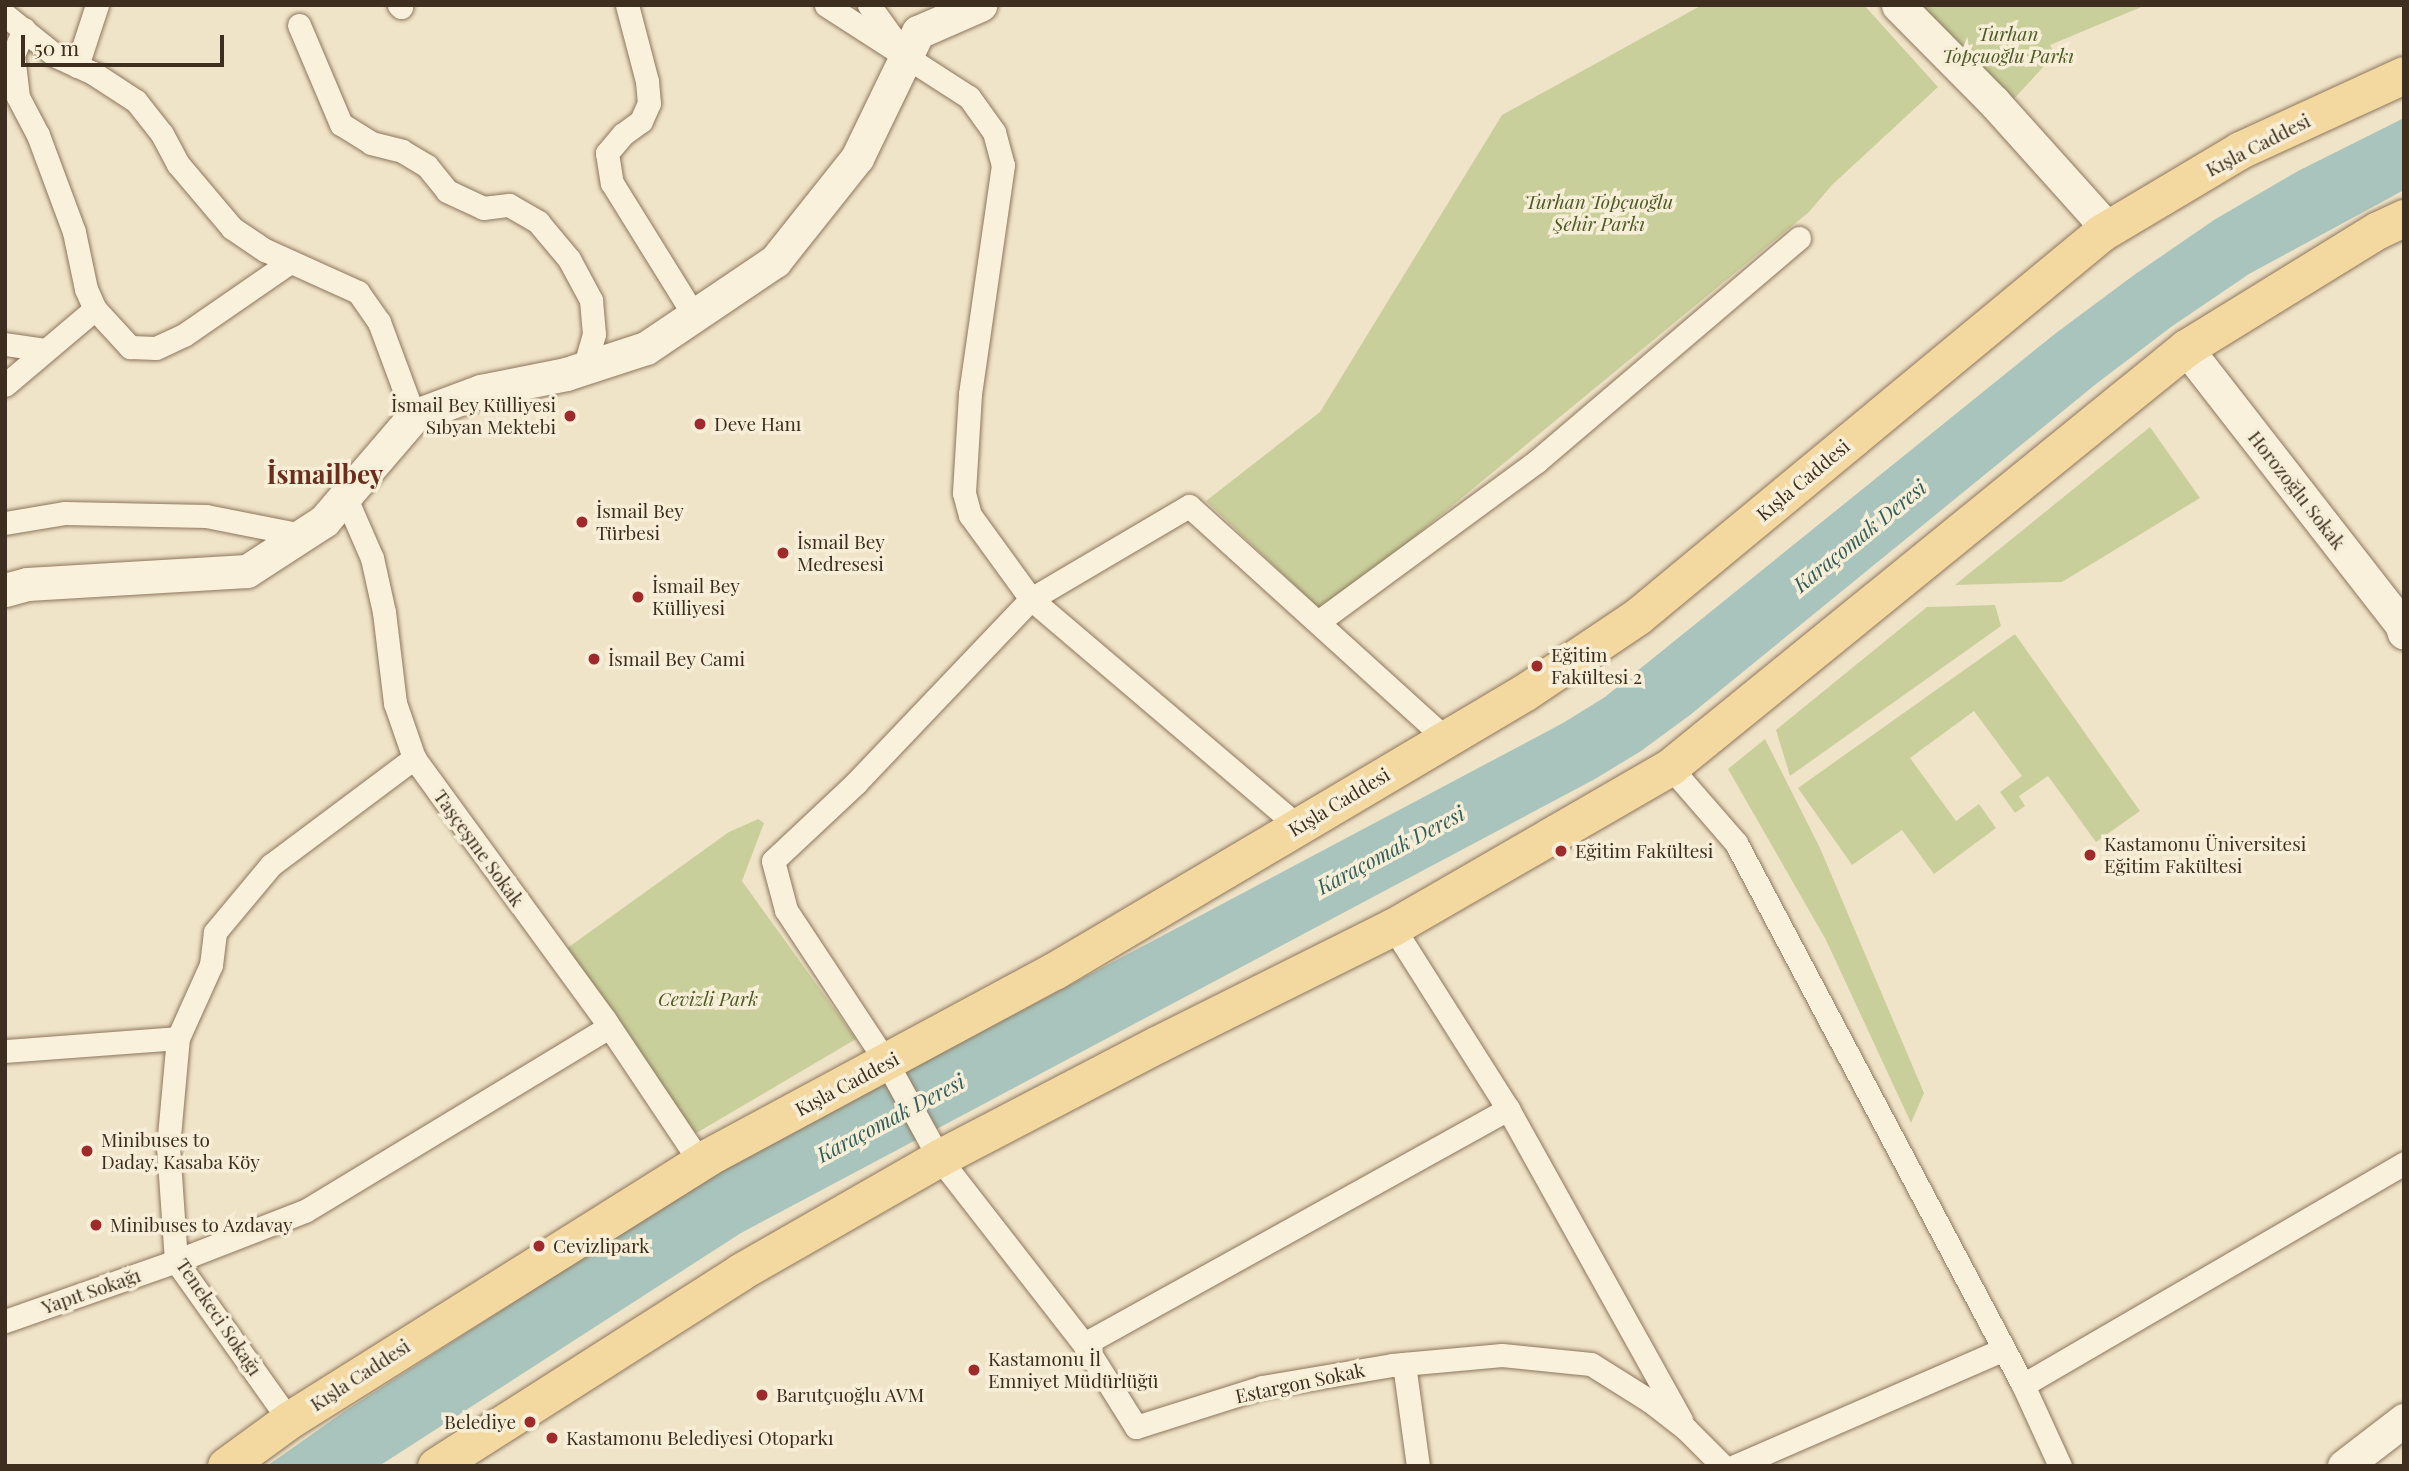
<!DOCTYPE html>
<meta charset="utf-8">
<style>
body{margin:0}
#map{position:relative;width:2409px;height:1471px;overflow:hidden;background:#f0e4c8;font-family:"Playfair Display",serif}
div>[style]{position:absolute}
.green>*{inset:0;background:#c9cf9b}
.water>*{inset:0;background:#a9c4bc}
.roads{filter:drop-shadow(0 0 2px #8d765c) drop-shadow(0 0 2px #8d765c)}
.street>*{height:23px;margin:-11.5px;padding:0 11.5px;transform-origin:11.5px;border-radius:11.5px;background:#faf1dc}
.secondary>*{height:33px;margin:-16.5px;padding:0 16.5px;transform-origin:16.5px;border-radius:16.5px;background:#faf1dc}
.primary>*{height:37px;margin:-18.5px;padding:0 18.5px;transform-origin:18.5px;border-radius:18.5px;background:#f3d9a0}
.dots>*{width:19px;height:19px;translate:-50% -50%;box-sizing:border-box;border:4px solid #f7eed8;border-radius:50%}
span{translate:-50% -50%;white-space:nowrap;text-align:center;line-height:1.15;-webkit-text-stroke:7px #f7eed8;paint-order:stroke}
.park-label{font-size:19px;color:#4d5a26;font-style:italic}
.street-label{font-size:19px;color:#3d2e20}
.poi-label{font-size:19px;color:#3d2e20}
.right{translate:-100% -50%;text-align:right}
.left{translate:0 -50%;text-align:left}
.water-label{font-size:21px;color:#2f5d5a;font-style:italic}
.district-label{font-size:26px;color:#6b2e1e;font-weight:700}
.frame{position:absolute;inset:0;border:7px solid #3d2e20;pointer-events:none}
.scale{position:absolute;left:21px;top:35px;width:203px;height:32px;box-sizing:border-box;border:4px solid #3d2e20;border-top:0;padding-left:9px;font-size:21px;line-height:24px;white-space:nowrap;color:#3d2e20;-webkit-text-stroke:5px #f7eed8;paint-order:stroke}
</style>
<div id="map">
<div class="green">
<div style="clip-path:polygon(1702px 5px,1864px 5px,1938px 87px,1832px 185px,1809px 212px,1323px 612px,1206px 501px,1320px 412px,1502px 115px)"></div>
<div style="clip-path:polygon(1923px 5px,2146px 5px,2050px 45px,2055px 54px,2012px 101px,1959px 59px)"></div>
<div style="clip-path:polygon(2150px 427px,2200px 498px,2062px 582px,1955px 585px)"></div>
<div style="clip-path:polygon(1995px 605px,2001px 626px,1790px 776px,1776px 730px,1927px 607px)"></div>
<div style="clip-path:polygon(2015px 634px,2140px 811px,2096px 842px,2048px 776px,2019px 796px,2025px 806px,2015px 813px,2000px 792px,2022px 776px,1974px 711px,1910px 758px,1956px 821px,1979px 804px,1996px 828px,1934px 874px,1902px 830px,1852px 865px,1798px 788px)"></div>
<div style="clip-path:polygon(1765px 739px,1820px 848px,1924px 1093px,1911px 1123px,1826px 940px,1728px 769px)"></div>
<div style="clip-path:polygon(758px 819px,764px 823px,742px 881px,856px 1039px,688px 1138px,559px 954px,729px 832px)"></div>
</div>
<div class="water">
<div style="clip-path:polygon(2404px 118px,2404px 190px,2249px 274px,2171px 327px,2096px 384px,1690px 715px,1641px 751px,1595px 779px,741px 1233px,379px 1466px,267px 1466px,345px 1411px,708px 1177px,1563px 723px,1605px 697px,2056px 333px,2134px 275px,2214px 220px,2298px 171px)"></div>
</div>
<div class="roads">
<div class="street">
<div style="left:399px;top:5px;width:3px;rotate:45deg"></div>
<div style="left:627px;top:5px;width:79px;rotate:75.3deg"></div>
<div style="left:647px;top:81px;width:22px;rotate:85deg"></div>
<div style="left:649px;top:103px;width:20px;rotate:114deg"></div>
<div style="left:641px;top:121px;width:22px;rotate:144deg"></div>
<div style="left:623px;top:134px;width:25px;rotate:130deg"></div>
<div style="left:607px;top:153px;width:30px;rotate:81deg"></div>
<div style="left:612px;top:183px;width:155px;rotate:58.2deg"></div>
<div style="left:826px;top:5px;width:170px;rotate:32.8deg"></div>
<div style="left:969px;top:97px;width:43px;rotate:54.5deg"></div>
<div style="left:994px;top:132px;width:34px;rotate:75deg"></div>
<div style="left:1003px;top:165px;width:231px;rotate:98.2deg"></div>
<div style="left:970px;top:394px;width:99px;rotate:93.5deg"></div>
<div style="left:964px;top:493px;width:23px;rotate:75deg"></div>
<div style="left:970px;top:515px;width:104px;rotate:54deg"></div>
<div style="left:1031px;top:599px;width:352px;rotate:40.4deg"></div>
<div style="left:869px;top:5px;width:53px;rotate:54.2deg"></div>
<div style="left:5px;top:15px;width:65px;rotate:38.8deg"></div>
<div style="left:56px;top:56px;width:41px;rotate:24.7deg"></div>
<div style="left:93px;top:73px;width:51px;rotate:33.1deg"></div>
<div style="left:136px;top:101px;width:42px;rotate:51.8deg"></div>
<div style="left:162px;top:134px;width:34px;rotate:62deg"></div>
<div style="left:178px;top:164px;width:84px;rotate:49.8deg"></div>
<div style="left:232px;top:228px;width:40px;rotate:34deg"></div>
<div style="left:265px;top:250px;width:102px;rotate:24.3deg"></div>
<div style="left:358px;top:292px;width:37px;rotate:55deg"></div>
<div style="left:379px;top:322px;width:100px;rotate:69.6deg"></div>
<div style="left:299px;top:25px;width:108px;rotate:67deg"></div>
<div style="left:341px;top:124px;width:36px;rotate:32deg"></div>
<div style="left:371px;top:143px;width:32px;rotate:14deg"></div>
<div style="left:402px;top:151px;width:29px;rotate:31deg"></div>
<div style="left:427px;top:166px;width:32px;rotate:51deg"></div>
<div style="left:447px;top:191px;width:40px;rotate:25deg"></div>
<div style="left:483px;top:208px;width:26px;rotate:-7deg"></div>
<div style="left:509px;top:205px;width:34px;rotate:30deg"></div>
<div style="left:538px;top:222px;width:48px;rotate:50deg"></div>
<div style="left:569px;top:259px;width:47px;rotate:61.8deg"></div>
<div style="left:591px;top:300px;width:34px;rotate:85deg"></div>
<div style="left:594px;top:334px;width:35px;rotate:106deg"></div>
<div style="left:24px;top:29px;width:28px;rotate:113deg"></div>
<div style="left:13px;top:55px;width:42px;rotate:83.2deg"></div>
<div style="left:18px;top:97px;width:43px;rotate:62.2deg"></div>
<div style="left:38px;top:135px;width:103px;rotate:69.6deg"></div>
<div style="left:74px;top:232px;width:58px;rotate:78.1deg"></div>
<div style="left:86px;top:289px;width:22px;rotate:66deg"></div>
<div style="left:95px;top:309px;width:52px;rotate:47.4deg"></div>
<div style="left:130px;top:347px;width:26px;rotate:2deg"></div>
<div style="left:156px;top:348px;width:31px;rotate:-25deg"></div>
<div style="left:184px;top:335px;width:129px;rotate:-34.6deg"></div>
<div style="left:77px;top:66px;width:64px;rotate:-71.8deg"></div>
<div style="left:5px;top:344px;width:40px;rotate:8.5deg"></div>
<div style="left:5px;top:385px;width:118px;rotate:-40.2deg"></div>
<div style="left:345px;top:496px;width:68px;rotate:66.5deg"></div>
<div style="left:372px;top:558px;width:55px;rotate:77.5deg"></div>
<div style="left:384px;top:612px;width:92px;rotate:83.1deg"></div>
<div style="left:395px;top:703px;width:58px;rotate:70.9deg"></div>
<div style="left:414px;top:758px;width:324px;rotate:53.9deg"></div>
<div style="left:605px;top:1020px;width:171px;rotate:56.2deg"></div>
<div style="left:5px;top:523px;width:61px;rotate:-9.5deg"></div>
<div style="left:65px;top:513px;width:141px;rotate:1.2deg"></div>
<div style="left:206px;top:516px;width:98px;rotate:11.2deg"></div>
<div style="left:1318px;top:622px;width:272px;rotate:-36.3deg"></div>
<div style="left:1537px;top:461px;width:344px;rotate:-40.4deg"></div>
<div style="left:1445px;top:738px;width:345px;rotate:-137.8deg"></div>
<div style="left:1189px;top:506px;width:183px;rotate:149.5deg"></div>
<div style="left:1031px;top:599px;width:253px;rotate:133.6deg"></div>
<div style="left:857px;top:782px;width:115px;rotate:136.8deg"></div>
<div style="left:773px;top:861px;width:51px;rotate:75.1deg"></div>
<div style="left:786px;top:910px;width:183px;rotate:56.6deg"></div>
<div style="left:887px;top:1063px;width:108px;rotate:61.3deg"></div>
<div style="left:939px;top:1158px;width:236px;rotate:52.1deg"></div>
<div style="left:1084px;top:1344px;width:98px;rotate:57.9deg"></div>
<div style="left:1136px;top:1427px;width:132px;rotate:-17.6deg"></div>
<div style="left:1262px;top:1387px;width:132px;rotate:-9.6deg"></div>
<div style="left:1392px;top:1365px;width:110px;rotate:-5.2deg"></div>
<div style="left:1502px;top:1355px;width:89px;rotate:5.8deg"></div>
<div style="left:1591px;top:1364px;width:70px;rotate:32.1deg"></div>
<div style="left:1650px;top:1401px;width:46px;rotate:37.9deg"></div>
<div style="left:1686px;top:1429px;width:52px;rotate:45deg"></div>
<div style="left:1670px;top:767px;width:101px;rotate:49deg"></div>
<div style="left:1736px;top:843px;width:613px;rotate:62.1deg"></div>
<div style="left:2023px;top:1385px;width:89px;rotate:65.4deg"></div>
<div style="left:1393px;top:927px;width:215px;rotate:57.7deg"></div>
<div style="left:1508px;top:1109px;width:356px;rotate:60.9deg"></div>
<div style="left:5px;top:1051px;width:173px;rotate:-4.3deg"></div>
<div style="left:5px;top:1321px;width:181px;rotate:-19.3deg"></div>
<div style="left:176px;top:1261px;width:138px;rotate:-21.2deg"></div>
<div style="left:305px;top:1211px;width:355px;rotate:-31.2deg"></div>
<div style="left:1084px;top:1344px;width:485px;rotate:-29deg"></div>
<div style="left:1404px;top:1364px;width:103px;rotate:82.2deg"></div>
<div style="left:2023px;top:1385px;width:441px;rotate:-30.2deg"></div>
<div style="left:289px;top:1420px;width:195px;rotate:-125.4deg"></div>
<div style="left:176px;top:1261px;width:114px;rotate:-94deg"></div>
<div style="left:168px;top:1147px;width:109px;rotate:-84.8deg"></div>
<div style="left:178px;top:1038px;width:80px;rotate:-65.7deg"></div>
<div style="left:211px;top:965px;width:33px;rotate:-83deg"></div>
<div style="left:215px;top:932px;width:87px;rotate:-50.1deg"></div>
<div style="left:271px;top:865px;width:179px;rotate:-36.8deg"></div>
<div style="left:1735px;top:1466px;width:293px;rotate:-23.5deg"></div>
</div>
<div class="secondary">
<div style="left:1898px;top:5px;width:136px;rotate:45.3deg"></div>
<div style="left:1994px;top:102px;width:171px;rotate:48.1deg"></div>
<div style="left:2186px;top:348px;width:350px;rotate:52.1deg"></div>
<div style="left:2401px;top:624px;width:9px;rotate:72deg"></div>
<div style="left:5px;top:590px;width:23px;rotate:-15deg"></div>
<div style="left:27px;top:584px;width:220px;rotate:-3.4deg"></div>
<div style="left:247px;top:571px;width:92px;rotate:-33deg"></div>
<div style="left:324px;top:521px;width:138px;rotate:-49.4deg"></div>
<div style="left:414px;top:416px;width:72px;rotate:-20.5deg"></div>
<div style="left:481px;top:391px;width:87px;rotate:-11.3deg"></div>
<div style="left:566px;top:374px;width:84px;rotate:-18deg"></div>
<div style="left:646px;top:348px;width:156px;rotate:-34deg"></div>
<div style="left:775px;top:261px;width:132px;rotate:-51.5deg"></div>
<div style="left:857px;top:158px;width:140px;rotate:-64.2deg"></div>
<div style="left:918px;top:32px;width:68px;rotate:-23.5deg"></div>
<div style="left:2344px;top:1466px;width:76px;rotate:-37.5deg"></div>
</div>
<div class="primary">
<div style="left:226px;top:1466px;width:78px;rotate:-36.1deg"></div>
<div style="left:289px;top:1420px;width:495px;rotate:-32.1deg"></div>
<div style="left:708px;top:1157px;width:393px;rotate:-28.3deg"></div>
<div style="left:1054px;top:971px;width:547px;rotate:-30.64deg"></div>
<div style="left:1525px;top:692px;width:136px;rotate:-33.9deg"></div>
<div style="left:1638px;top:616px;width:601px;rotate:-39.6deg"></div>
<div style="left:2101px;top:233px;width:162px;rotate:-30.8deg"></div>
<div style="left:2240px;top:150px;width:180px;rotate:-24.6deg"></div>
<div style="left:436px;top:1466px;width:361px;rotate:-32.5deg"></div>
<div style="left:740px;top:1272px;width:229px;rotate:-29.8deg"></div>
<div style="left:939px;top:1158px;width:247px;rotate:-27.5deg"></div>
<div style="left:1158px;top:1044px;width:263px;rotate:-26.5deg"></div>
<div style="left:1393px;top:927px;width:320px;rotate:-30deg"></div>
<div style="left:1670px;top:767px;width:665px;rotate:-39.08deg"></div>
<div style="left:2186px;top:348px;width:225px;rotate:-31.6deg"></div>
<div style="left:2378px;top:230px;width:29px;rotate:-25deg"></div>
</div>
</div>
<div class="dots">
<div style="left:570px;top:416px;background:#9e2a2b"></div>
<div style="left:700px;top:424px;background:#9e2a2b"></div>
<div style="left:582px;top:522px;background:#9e2a2b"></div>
<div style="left:783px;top:553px;background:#9e2a2b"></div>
<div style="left:638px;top:597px;background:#9e2a2b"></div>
<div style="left:594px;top:659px;background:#9e2a2b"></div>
<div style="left:1537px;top:666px;background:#9e2a2b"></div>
<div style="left:1561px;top:851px;background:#9e2a2b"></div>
<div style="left:2090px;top:855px;background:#9e2a2b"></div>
<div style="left:87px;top:1151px;background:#9e2a2b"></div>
<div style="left:96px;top:1225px;background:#9e2a2b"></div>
<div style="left:539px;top:1246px;background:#9e2a2b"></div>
<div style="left:974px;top:1370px;background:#9e2a2b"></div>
<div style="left:762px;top:1395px;background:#9e2a2b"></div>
<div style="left:530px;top:1422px;background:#9e2a2b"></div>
<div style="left:552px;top:1438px;background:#9e2a2b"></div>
</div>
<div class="park-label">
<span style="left:2008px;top:45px">Turhan<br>Topçuoğlu Parkı</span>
<span style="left:1599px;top:213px">Turhan Topçuoğlu<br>Şehir Parkı</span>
<span style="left:708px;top:999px">Cevizli Park</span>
</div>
<div class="street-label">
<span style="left:2258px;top:145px;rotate:-27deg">Kışla Caddesi</span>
<span style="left:1803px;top:480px;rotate:-40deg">Kışla Caddesi</span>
<span style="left:2297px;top:490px;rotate:52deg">Horozoğlu Sokak</span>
<span style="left:1339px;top:802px;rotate:-31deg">Kışla Caddesi</span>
<span style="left:479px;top:848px;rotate:54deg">Taşçeşme Sokak</span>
<span style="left:847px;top:1084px;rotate:-28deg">Kışla Caddesi</span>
<span style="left:91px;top:1291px;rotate:-19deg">Yapıt Sokağı</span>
<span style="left:219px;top:1317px;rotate:56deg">Tenekeci Sokağı</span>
<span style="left:360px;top:1375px;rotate:-33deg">Kışla Caddesi</span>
<span style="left:1300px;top:1383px;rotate:-12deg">Estargon Sokak</span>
</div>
<div class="poi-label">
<span class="right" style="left:556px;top:416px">İsmail Bey Külliyesi<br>Sıbyan Mektebi</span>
<span class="left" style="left:714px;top:424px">Deve Hanı</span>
<span class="left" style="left:596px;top:522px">İsmail Bey<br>Türbesi</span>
<span class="left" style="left:797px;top:553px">İsmail Bey<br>Medresesi</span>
<span class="left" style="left:652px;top:597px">İsmail Bey<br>Külliyesi</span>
<span class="left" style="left:1551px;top:666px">Eğitim<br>Fakültesi 2</span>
<span class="left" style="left:608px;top:659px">İsmail Bey Cami</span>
<span class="left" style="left:2104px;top:855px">Kastamonu Üniversitesi<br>Eğitim Fakültesi</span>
<span class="left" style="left:1575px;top:851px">Eğitim Fakültesi</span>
<span class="left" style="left:101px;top:1151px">Minibuses to<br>Daday, Kasaba Köy</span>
<span class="left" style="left:110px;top:1225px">Minibuses to Azdavay</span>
<span class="left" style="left:553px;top:1246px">Cevizlipark</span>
<span class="left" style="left:988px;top:1370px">Kastamonu İl<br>Emniyet Müdürlüğü</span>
<span class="left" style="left:776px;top:1395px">Barutçuoğlu AVM</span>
<span class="right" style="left:516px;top:1422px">Belediye</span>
<span class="left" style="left:566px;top:1438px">Kastamonu Belediyesi Otoparkı</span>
</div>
<div class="water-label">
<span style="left:1859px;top:535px;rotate:-39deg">Karaçomak Deresi</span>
<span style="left:1390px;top:849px;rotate:-28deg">Karaçomak Deresi</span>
<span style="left:890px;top:1117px;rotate:-28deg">Karaçomak Deresi</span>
</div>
<div class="district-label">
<span style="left:325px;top:474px">İsmailbey</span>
</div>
<div class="frame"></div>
<div class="scale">50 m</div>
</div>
